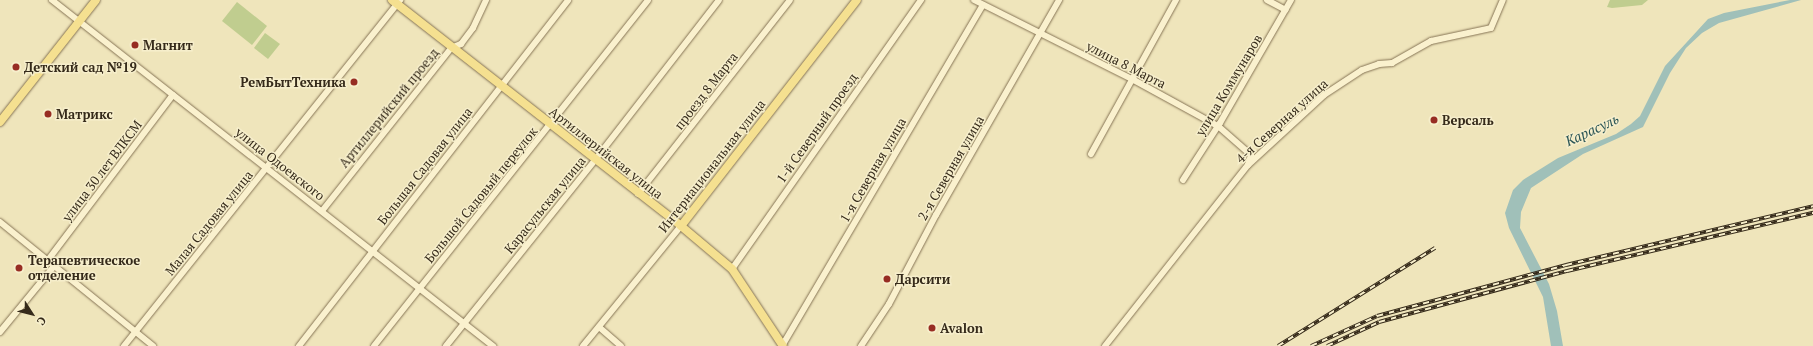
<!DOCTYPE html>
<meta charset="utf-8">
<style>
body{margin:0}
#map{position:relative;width:1813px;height:346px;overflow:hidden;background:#efe5bb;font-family:"PT Serif",serif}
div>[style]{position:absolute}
.green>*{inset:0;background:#c0cd8f}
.water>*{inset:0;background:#a0c0b9}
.roads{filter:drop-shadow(0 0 1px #867455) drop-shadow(0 0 1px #867455)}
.minor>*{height:6px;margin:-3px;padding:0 3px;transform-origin:3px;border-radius:3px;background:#faf1ce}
.major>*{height:8px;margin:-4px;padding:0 4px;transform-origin:4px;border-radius:4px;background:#f5e090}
.rail>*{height:3.5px;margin-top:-1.75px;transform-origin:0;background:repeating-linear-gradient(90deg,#f6eecb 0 6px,#352a1a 0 12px);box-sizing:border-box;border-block:1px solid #352a1a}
.dots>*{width:11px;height:11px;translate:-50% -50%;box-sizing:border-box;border:2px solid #f6eecb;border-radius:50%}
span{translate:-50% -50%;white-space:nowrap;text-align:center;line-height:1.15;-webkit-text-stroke:3px #f6eecb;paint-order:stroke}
.poi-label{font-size:13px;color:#352a1a;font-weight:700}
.left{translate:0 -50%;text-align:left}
.right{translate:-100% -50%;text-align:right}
.street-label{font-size:13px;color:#352a1a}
.water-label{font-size:14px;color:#295455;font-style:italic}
.north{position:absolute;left:12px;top:294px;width:40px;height:40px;-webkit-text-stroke:3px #f6eecb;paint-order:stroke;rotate:126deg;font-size:11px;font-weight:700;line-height:16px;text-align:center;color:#352a1a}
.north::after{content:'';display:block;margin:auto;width:14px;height:18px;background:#352a1a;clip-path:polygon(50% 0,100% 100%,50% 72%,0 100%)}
</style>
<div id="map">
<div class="green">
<div style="clip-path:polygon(1610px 0,1648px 0,1642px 5px,1612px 8px,1607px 7px)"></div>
<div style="clip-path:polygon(237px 2px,267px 26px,252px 45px,222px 21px)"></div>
<div style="clip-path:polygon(265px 33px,280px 44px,268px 59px,254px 48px)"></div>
</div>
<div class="water">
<div style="clip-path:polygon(1790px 0,1801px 0,1719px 23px,1702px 33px,1686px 48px,1670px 73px,1643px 127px,1583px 154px,1531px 188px,1521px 212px,1520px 228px,1549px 284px,1557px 311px,1563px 346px,1551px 346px,1543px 297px,1509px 228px,1505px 213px,1513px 190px,1523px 180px,1558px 158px,1616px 134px,1631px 124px,1640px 116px,1665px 66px,1708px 19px,1724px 13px)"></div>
</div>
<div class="roads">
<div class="minor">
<div style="left:52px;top:0;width:561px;rotate:38.12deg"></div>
<div style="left:974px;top:0;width:177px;rotate:26.6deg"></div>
<div style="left:1132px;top:79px;width:98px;rotate:28.7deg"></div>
<div style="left:1218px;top:126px;width:44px;rotate:41.3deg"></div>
<div style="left:1251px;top:155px;width:10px;rotate:107deg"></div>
<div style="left:1267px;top:0;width:21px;rotate:28deg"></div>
<div style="left:1091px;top:154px;width:176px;rotate:-61.1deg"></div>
<div style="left:1183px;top:180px;width:68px;rotate:-57deg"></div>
<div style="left:1220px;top:123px;width:142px;rotate:-60deg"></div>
<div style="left:638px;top:194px;width:246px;rotate:-51.9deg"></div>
<div style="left:322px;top:211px;width:208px;rotate:-51.6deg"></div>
<div style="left:451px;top:48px;width:11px;rotate:-22deg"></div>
<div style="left:461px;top:44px;width:20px;rotate:-53deg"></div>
<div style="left:473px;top:28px;width:31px;rotate:-65deg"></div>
<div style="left:0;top:222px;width:197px;rotate:39deg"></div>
<div style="left:48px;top:260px;width:207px;rotate:-52.9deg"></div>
<div style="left:732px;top:269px;width:329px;rotate:-54.9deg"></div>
<div style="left:599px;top:327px;width:29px;rotate:41deg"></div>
<div style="left:0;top:332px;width:87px;rotate:-50.6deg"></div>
<div style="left:124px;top:346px;width:443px;rotate:-51.4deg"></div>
<div style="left:299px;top:346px;width:438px;rotate:-52.1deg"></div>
<div style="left:374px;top:346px;width:441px;rotate:-51.6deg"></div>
<div style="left:446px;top:346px;width:238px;rotate:-51.3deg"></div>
<div style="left:595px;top:160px;width:202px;rotate:-52.2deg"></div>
<div style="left:583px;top:346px;width:155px;rotate:-50.8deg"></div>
<div style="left:782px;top:346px;width:396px;rotate:-59.5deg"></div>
<div style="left:861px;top:346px;width:50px;rotate:-56.3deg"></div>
<div style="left:889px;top:304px;width:101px;rotate:-62.2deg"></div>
<div style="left:936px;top:215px;width:248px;rotate:-60.2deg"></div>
<div style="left:1105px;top:346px;width:231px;rotate:-51.7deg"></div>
<div style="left:1248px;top:165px;width:103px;rotate:-42.6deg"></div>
<div style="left:1324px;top:95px;width:45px;rotate:-33.3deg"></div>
<div style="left:1362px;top:70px;width:18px;rotate:-19deg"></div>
<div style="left:1379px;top:64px;width:13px;rotate:-4deg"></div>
<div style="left:1392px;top:63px;width:45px;rotate:-29.4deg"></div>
<div style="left:1431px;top:41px;width:61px;rotate:-12.2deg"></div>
<div style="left:1491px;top:28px;width:30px;rotate:-67deg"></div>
</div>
<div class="major">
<div style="left:392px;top:0;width:367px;rotate:38deg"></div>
<div style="left:681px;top:226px;width:67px;rotate:40.1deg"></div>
<div style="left:732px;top:269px;width:92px;rotate:56.5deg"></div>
<div style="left:0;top:122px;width:155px;rotate:-51.8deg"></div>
<div style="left:681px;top:226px;width:286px;rotate:-52.1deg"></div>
</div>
</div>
<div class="rail">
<div style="left:1278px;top:346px;width:185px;rotate:-32deg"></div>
<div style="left:1311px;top:346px;width:72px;rotate:-24.4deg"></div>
<div style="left:1377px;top:316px;width:196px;rotate:-15.1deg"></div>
<div style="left:1566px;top:265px;width:254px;rotate:-13.4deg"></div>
<div style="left:1327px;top:346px;width:57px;rotate:-24.8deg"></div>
<div style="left:1379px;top:322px;width:195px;rotate:-15.2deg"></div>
<div style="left:1567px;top:271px;width:253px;rotate:-13.3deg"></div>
</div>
<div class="dots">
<div style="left:135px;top:45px;background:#972d23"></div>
<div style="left:16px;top:67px;background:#972d23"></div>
<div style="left:354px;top:82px;background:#972d23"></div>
<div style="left:48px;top:114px;background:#972d23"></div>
<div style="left:1434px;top:120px;background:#972d23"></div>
<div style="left:19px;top:268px;background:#972d23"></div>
<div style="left:887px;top:279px;background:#972d23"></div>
<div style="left:932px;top:328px;background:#972d23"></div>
</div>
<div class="poi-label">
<span class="left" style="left:143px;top:45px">Магнит</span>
<span class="left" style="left:24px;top:67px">Детский сад №19</span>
<span class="right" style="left:346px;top:82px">РемБытТехника</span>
<span class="left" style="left:56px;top:114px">Матрикс</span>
<span class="left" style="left:1442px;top:120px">Версаль</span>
<span class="left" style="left:28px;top:268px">Терапевтическое<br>отделение</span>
<span class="left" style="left:895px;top:279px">Дарсити</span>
<span class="left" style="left:940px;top:328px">Avalon</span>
</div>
<div class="street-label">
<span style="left:1126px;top:65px;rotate:27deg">улица 8 Марта</span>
<span style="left:1229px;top:85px;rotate:-59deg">улица Коммунаров</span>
<span style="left:706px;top:91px;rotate:-52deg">проезд 8 Марта</span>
<span style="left:389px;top:108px;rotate:-51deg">Артиллерийский проезд</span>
<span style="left:1282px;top:121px;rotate:-42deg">4-я Северная улица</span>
<span style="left:817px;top:128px;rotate:-55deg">1-й Северный проезд</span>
<span style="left:606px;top:153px;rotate:38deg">Артиллерийская улица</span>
<span style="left:280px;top:164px;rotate:38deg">улица Одоевского</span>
<span style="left:425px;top:166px;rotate:-52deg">Большая Садовая улица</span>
<span style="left:712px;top:166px;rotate:-52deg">Интернациональная улица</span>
<span style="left:951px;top:168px;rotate:-60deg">2-я Северная улица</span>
<span style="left:873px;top:170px;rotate:-60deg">1-я Северная улица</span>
<span style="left:102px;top:171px;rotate:-53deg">улица 30 лет ВЛКСМ</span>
<span style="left:481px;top:195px;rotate:-51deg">Большой Садовый переулок</span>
<span style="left:545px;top:205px;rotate:-51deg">Карасульская улица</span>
<span style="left:209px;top:223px;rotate:-51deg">Малая Садовая улица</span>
</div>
<div class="water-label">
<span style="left:1592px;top:130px;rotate:-25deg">Карасуль</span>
</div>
<div class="north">С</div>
</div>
